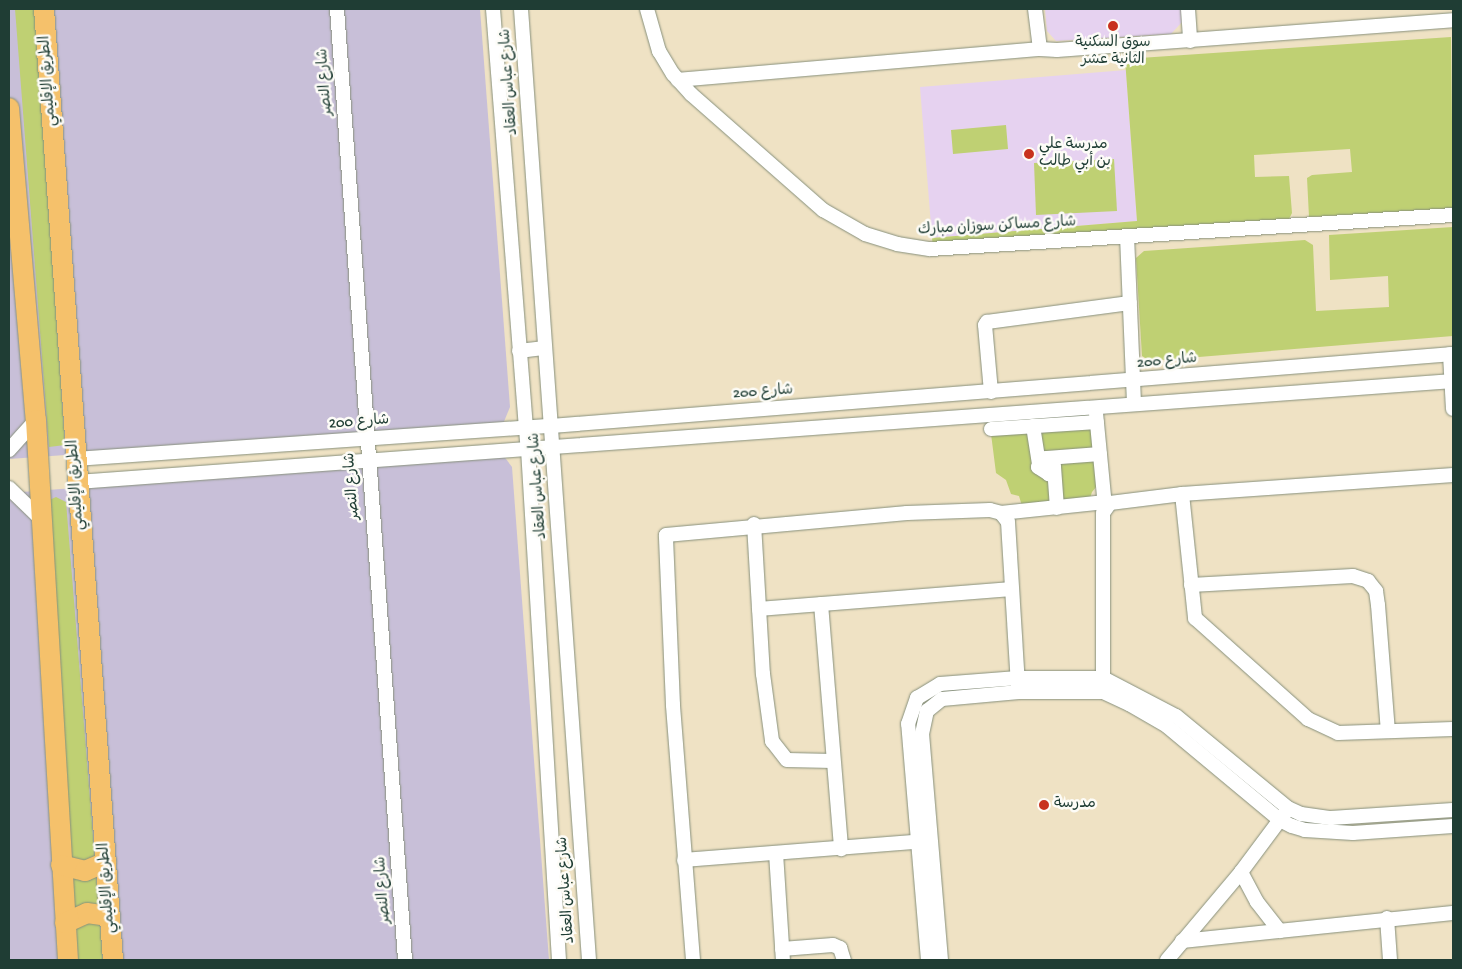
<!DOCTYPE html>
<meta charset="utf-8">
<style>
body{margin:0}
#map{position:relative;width:1462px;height:969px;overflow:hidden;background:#efe2c4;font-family:"Gochi Hand","Playpen Sans Arabic",sans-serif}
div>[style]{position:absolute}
.built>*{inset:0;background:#e6d2f0}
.industrial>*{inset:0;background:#c8bfd8}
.green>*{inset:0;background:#bfd073}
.roads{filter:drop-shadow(0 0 1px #87907c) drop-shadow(0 0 1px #87907c)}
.minor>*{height:14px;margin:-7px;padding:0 7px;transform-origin:7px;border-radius:7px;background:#fff}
.highway>*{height:20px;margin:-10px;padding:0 10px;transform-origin:10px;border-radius:10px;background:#f5c16b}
.dots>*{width:14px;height:14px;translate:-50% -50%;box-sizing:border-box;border:2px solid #fdfcf7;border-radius:50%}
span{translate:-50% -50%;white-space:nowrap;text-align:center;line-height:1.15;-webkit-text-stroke:5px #fdfcf7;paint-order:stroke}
.poi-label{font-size:15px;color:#1f3d34}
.left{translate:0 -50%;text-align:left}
.street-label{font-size:15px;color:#1f3d34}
.frame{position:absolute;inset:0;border:10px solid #1f3d34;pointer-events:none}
</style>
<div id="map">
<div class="built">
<div style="clip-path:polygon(1045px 9px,1181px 9px,1182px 22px,1171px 34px,1056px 41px,1047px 31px)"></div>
<div style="clip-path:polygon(1126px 70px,1137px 221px,932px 238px,920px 87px)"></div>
</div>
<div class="industrial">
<div style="clip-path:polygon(9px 9px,480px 9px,510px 407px,503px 424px,9px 459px)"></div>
<div style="clip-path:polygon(503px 455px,512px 467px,549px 960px,9px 960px,9px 493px)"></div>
</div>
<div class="green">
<div style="clip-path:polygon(15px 9px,36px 9px,65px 445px,49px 447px)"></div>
<div style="clip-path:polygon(1451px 37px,1453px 209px,1309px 217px,1307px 178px,1312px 175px,1352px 172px,1350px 149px,1254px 155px,1255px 177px,1289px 176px,1292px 213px,1289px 219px,933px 248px,932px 238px,1137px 221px,1125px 59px)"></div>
<div style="clip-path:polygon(1006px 125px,1008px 149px,953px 154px,951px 130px)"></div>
<div style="clip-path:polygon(1114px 159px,1117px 211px,1036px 215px,1034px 163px)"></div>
<div style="clip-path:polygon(1453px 227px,1453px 336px,1150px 361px,1142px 356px,1136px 258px,1144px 251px,1305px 240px,1313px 245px,1316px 311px,1389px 307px,1388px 276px,1330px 280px,1329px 235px)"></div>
<div style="clip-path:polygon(1096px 416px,1101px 481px,1092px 492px,1088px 504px,1022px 506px,1019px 496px,1011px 494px,1006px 480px,996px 473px,990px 426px)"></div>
<div style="clip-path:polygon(56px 497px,66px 502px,103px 960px,78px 960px,47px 501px)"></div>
</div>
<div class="roads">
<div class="minor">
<div style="left:337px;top:9px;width:953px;rotate:85.91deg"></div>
<div style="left:493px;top:9px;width:441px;rotate:85.5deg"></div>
<div style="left:528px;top:449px;width:512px;rotate:86.53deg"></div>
<div style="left:521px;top:9px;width:953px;rotate:85.91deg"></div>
<div style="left:647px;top:9px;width:44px;rotate:74.1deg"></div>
<div style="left:659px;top:51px;width:27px;rotate:59deg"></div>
<div style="left:673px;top:74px;width:27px;rotate:48deg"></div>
<div style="left:691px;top:94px;width:176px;rotate:41.3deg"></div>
<div style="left:823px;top:210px;width:48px;rotate:29.7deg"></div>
<div style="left:865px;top:234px;width:34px;rotate:17deg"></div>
<div style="left:897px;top:244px;width:33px;rotate:9deg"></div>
<div style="left:930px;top:249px;width:524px;rotate:-3.72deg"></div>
<div style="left:1035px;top:9px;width:40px;rotate:82.9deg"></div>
<div style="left:1040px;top:49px;width:17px;rotate:3deg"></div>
<div style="left:1057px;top:50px;width:397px;rotate:-4.3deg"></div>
<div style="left:1188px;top:9px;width:32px;rotate:86deg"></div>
<div style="left:678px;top:80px;width:363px;rotate:-4.9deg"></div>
<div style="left:1127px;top:236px;width:168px;rotate:87.6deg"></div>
<div style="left:519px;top:351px;width:26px;rotate:-7deg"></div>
<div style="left:1450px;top:354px;width:55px;rotate:86.9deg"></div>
<div style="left:991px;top:392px;width:67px;rotate:-95.1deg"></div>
<div style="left:985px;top:325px;width:4px;rotate:-56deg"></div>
<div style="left:987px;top:322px;width:144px;rotate:-7.6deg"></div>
<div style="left:1096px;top:413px;width:94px;rotate:84.5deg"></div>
<div style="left:1033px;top:426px;width:37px;rotate:81deg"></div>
<div style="left:991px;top:429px;width:106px;rotate:-3.8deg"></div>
<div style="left:9px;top:450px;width:40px;rotate:-48deg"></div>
<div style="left:1047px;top:458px;width:11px;rotate:52deg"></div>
<div style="left:1054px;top:467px;width:9px;rotate:126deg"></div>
<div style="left:1049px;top:474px;width:13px;rotate:-148deg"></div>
<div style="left:1038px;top:467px;width:9px;rotate:-69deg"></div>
<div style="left:1041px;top:459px;width:6px;rotate:-9deg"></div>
<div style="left:1047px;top:458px;width:53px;rotate:-4.3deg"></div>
<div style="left:75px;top:459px;width:477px;rotate:-4deg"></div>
<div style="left:551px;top:426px;width:905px;rotate:-4.56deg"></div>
<div style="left:1054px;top:467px;width:41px;rotate:85.8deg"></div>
<div style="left:77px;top:482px;width:1380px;rotate:-4.2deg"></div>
<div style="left:9px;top:488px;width:46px;rotate:44.1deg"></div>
<div style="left:1182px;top:494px;width:125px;rotate:84deg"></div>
<div style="left:1195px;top:618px;width:152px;rotate:41.8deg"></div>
<div style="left:1308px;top:719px;width:33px;rotate:25deg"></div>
<div style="left:1338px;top:733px;width:115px;rotate:-2deg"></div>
<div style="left:1001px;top:513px;width:11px;rotate:52deg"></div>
<div style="left:1008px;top:522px;width:165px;rotate:86.5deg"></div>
<div style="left:754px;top:524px;width:150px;rotate:86.6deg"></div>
<div style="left:763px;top:674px;width:68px;rotate:82.3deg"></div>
<div style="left:772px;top:741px;width:24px;rotate:52deg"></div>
<div style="left:787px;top:760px;width:46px;rotate:1.2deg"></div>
<div style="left:1191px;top:585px;width:162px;rotate:-3.2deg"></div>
<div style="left:1353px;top:576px;width:16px;rotate:18deg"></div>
<div style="left:1368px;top:581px;width:13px;rotate:51deg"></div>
<div style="left:1376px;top:591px;width:14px;rotate:82deg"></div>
<div style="left:1378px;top:605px;width:126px;rotate:85.5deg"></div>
<div style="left:821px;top:604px;width:246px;rotate:85.3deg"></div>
<div style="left:759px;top:609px;width:253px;rotate:-4.5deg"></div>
<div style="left:1103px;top:685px;width:172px;rotate:-90deg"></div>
<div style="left:1103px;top:513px;width:12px;rotate:-55deg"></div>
<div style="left:1110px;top:503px;width:73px;rotate:-7.1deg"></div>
<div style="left:1182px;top:494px;width:272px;rotate:-4deg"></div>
<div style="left:776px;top:853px;width:107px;rotate:86.3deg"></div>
<div style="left:684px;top:860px;width:245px;rotate:-4.5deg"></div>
<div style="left:1241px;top:872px;width:34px;rotate:62deg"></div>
<div style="left:1257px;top:902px;width:37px;rotate:52deg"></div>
<div style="left:1387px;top:918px;width:42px;rotate:85.9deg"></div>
<div style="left:1182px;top:941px;width:272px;rotate:-5.9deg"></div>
<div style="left:782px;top:949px;width:51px;rotate:-4.5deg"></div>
<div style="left:833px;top:945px;width:8px;rotate:23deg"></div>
<div style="left:840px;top:948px;width:13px;rotate:72deg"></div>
<div style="left:693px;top:960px;width:256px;rotate:-94.5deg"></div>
<div style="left:673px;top:705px;width:170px;rotate:-92.4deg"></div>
<div style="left:666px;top:535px;width:242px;rotate:-5.2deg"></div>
<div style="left:907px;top:513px;width:83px;rotate:-2.1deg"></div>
<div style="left:990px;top:510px;width:11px;rotate:15deg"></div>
<div style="left:1001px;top:513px;width:105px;rotate:-6deg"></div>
<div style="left:928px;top:960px;width:237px;rotate:-94.8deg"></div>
<div style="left:908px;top:724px;width:28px;rotate:-71deg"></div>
<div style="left:917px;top:698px;width:27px;rotate:-31deg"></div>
<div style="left:940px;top:684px;width:78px;rotate:-4.4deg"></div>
<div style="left:1018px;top:678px;width:85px"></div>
<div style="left:1103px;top:678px;width:82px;rotate:27.5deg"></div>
<div style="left:1176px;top:716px;width:145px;rotate:39.4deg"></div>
<div style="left:1288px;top:808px;width:14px;rotate:25deg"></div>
<div style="left:1301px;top:814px;width:30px;rotate:8deg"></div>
<div style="left:1331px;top:818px;width:122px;rotate:-3.8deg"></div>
<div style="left:941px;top:960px;width:227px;rotate:-94.8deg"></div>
<div style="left:922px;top:734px;width:24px;rotate:-78deg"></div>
<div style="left:927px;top:711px;width:19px;rotate:-39deg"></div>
<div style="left:942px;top:699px;width:77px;rotate:-5.2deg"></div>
<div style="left:1019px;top:692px;width:84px"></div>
<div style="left:1103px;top:692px;width:29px;rotate:25deg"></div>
<div style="left:1129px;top:704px;width:44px;rotate:30.1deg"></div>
<div style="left:1167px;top:726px;width:147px;rotate:39.8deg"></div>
<div style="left:1280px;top:820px;width:13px;rotate:27deg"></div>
<div style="left:1292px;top:826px;width:14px;rotate:17deg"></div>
<div style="left:1305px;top:830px;width:48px;rotate:3.6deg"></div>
<div style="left:1353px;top:833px;width:100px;rotate:-4deg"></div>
<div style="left:1167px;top:960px;width:115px;rotate:-49.9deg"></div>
<div style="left:1241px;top:872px;width:74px;rotate:-53.3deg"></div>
</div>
<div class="highway">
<div style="left:44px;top:9px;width:953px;rotate:85.85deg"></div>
<div style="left:9px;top:108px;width:313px;rotate:85.1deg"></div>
<div style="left:36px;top:420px;width:541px;rotate:86.61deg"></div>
<div style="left:61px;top:865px;width:25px;rotate:14deg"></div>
<div style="left:85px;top:871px;width:23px;rotate:-23deg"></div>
<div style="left:65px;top:923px;width:24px;rotate:-24deg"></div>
<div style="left:87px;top:913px;width:22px;rotate:8deg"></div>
</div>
</div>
<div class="dots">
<div style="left:1113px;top:26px;background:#c8321e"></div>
<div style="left:1029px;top:154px;background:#c8321e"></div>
<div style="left:1044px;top:805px;background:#c8321e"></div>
</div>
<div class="poi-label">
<span style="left:1113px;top:52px">سوق السكنية<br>الثانية عشر</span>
<span class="left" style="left:1039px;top:154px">مدرسة علي<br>بن أبي طالب</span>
<span class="left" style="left:1054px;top:805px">مدرسة</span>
</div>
<div class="street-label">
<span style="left:49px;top:81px;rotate:-94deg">الطريق الإقليمي</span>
<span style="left:326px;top:82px;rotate:-94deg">شارع النصر</span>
<span style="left:510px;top:82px;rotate:-94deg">شارع عباس العقاد</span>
<span style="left:997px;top:227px;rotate:-3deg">شارع مساكن سوزان مبارك</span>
<span style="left:1167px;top:362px;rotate:-5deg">شارع 200</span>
<span style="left:763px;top:393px;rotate:-4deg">شارع 200</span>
<span style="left:359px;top:423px;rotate:-4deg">شارع 200</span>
<span style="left:77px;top:485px;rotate:-94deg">الطريق الإقليمي</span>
<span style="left:353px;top:486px;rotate:-94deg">شارع النصر</span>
<span style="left:539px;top:486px;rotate:-94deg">شارع عباس العقاد</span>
<span style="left:108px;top:888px;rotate:-94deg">الطريق الإقليمي</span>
<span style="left:384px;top:890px;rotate:-94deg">شارع النصر</span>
<span style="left:567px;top:890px;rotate:-94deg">شارع عباس العقاد</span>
</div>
<div class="frame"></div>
</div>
